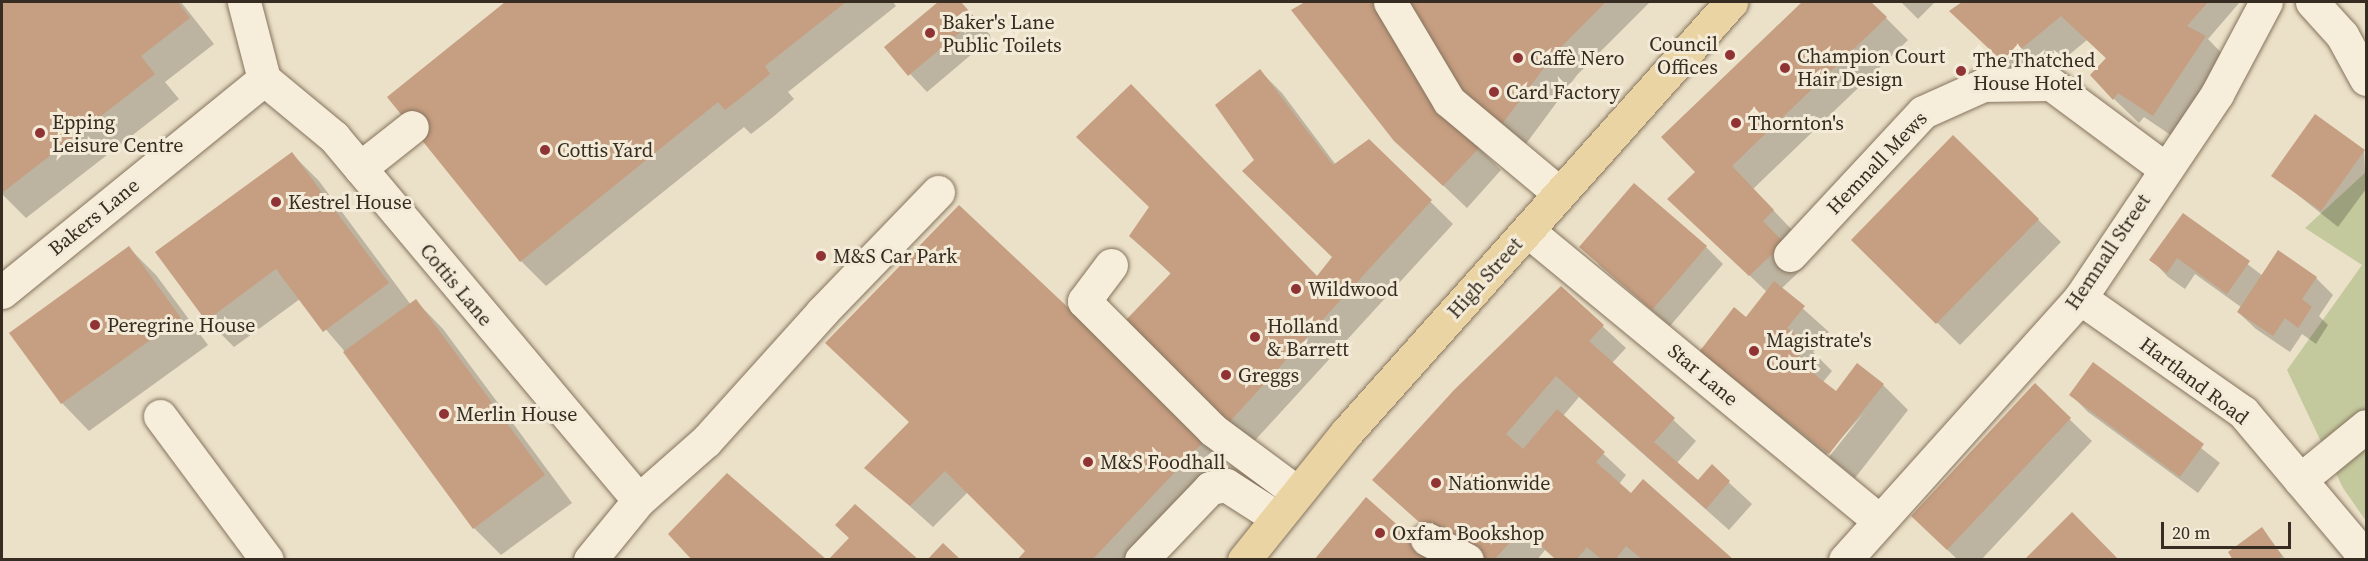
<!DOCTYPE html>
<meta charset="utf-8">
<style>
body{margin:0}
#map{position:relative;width:2368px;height:561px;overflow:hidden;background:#ebe1c8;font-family:"Source Serif 4",serif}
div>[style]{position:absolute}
.green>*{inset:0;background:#c4c99d}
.shadow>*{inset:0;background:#0003}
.building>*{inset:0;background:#c69e81}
.roads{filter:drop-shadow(0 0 2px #86735e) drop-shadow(0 0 2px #86735e)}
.minor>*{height:33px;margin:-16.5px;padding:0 16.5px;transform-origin:16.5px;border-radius:16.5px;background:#f6eedb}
.major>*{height:33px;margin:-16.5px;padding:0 16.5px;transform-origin:16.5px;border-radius:16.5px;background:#ebd4a4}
.dots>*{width:16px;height:16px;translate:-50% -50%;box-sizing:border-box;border:3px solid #f3ebd7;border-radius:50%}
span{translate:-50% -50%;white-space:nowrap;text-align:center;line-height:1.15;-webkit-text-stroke:6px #f3ebd7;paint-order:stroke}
.poi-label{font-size:20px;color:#372c21}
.left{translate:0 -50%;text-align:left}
.right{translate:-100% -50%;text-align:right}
.street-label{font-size:20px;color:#372c21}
.frame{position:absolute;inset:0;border:3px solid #372c21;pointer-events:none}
.scale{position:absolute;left:2161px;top:522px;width:130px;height:27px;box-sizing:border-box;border:3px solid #372c21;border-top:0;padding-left:8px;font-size:18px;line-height:21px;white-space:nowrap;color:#372c21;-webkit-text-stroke:4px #f3ebd7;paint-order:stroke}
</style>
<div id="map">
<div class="green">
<div style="clip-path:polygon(2366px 172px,2366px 521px,2343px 488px,2287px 370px,2362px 265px,2305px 228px)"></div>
</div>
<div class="shadow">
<div style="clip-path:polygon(2px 2px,181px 2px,214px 44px,165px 82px,179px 99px,26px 218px,2px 194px)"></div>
<div style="clip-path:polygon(508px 2px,893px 2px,896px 6px,788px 92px,794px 99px,773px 117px,751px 134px,744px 127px,546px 286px,521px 261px,389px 97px)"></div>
<div style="clip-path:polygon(940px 2px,960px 2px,992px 37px,927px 92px,886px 48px)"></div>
<div style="clip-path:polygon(1308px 2px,1383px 2px,1479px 148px,1501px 170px,1467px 208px,1408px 152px,1294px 10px)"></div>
<div style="clip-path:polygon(1401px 2px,1650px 2px,1577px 75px,1520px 152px)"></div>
<div style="clip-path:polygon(1804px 2px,1870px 2px,1908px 40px,1753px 189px,1796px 234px,1784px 244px,1805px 266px,1781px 289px,1829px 332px,1813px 352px,1832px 371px,1823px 382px,1836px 393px,1883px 385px,1908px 410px,1855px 478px,1829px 457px,1863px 414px,1826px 455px,1726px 376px,1746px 319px,1767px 292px,1692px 221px,1697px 172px,1663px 137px)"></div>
<div style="clip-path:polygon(1901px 2px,1935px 2px,1918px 19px)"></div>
<div style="clip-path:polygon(1960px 2px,2240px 2px,2208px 39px,2230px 62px,2178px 140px,2144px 117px,2139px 123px,2114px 99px,2107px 59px,2087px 40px,2030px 87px,1976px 35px)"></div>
<div style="clip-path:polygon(1260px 71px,1282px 93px,1336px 165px,1369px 141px,1453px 224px,1247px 449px,1178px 384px,1172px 275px,1131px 236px,1317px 278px,1334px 258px,1256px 161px)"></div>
<div style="clip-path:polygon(1953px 137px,2061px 242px,1960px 345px,1853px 240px)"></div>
<div style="clip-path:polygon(2364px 151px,2366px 189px,2338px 227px,2273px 175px)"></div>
<div style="clip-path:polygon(292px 154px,319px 181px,411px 305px,416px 301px,443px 329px,572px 503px,501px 555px,474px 528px,346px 353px,300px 299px,234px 347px,207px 320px)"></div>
<div style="clip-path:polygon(959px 207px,1228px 461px,1134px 560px,1019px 560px,1027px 551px,968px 492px,933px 527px,867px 468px,911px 423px)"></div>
<div style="clip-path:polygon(2183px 215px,2263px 276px,2316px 278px,2333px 295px,2319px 316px,2328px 325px,2316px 344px,2302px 334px,2290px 352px,2256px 329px,2238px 312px,2241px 307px,2195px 274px,2185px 289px,2168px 277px,2151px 259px)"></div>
<div style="clip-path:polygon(1706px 247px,1723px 264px,1670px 326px,1598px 264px)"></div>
<div style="clip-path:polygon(129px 248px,156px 275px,208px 345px,89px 431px,62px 403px,11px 333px)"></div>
<div style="clip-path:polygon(1561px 288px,1626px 348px,1612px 363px,1696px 441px,1676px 464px,1698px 483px,1712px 467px,1752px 504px,1729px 530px,1579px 397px,1563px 416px,1626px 475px,1619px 484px,1631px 495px,1731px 560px,1556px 560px,1545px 550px,1537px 560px,1467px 560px,1452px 552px,1374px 480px)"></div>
<div style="clip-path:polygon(2094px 364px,2220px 463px,2198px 493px,2088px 412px,2071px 395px)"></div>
<div style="clip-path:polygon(2035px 386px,2092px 441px,1981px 560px,1958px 560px,1935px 538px)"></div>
<div style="clip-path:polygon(2262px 529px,2286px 560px,2235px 560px)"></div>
</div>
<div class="building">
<div style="clip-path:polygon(2px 2px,178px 2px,190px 18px,141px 56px,155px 74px,2px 193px)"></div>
<div style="clip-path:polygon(505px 2px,846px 2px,765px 66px,770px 74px,748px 92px,725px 110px,718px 102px,520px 262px,387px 97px)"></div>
<div style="clip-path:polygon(938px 2px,961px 2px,976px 19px,908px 76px,884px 47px)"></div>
<div style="clip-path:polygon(1305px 2px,1375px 2px,1480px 147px,1443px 186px,1394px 141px,1291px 10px)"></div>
<div style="clip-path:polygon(1400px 2px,1606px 2px,1555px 53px,1497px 131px,1456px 92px)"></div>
<div style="clip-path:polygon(1802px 2px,1871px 2px,1887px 17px,1732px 166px,1774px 210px,1763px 221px,1784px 243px,1749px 276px,1667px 199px,1695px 172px,1661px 137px)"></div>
<div style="clip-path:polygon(1962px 2px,2208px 2px,2187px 26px,2206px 36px,2153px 116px,2118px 93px,2113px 100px,2090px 75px,2106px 58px,2061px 16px,2004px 63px,1949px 11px)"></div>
<div style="clip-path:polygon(1260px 69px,1333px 165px,1369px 139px,1432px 200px,1224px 428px,1124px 322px,1171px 273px,1129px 236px,1149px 207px,1076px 137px,1131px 84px,1317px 276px,1332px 257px,1242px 171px,1254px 160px,1215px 105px)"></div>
<div style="clip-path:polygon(2315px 114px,2365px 150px,2321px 211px,2271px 176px)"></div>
<div style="clip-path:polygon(1953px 135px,2039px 219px,1936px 324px,1851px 240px)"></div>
<div style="clip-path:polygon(292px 152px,389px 283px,323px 332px,276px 269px,206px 321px,155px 252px)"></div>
<div style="clip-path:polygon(1634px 183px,1707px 246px,1652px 310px,1579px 247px)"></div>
<div style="clip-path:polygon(959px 205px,1207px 438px,1092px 560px,1017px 560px,1025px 551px,945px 471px,910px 506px,864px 468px,909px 422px,825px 343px)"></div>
<div style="clip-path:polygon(2183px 213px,2250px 261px,2227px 294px,2177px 258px,2167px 273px,2149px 260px)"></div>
<div style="clip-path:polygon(129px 246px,181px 318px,61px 404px,9px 333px)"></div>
<div style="clip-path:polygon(2278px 250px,2317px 277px,2302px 299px,2312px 307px,2298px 328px,2285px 318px,2273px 336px,2237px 312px)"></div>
<div style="clip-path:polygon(1774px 281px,1805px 306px,1787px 328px,1808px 345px,1796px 360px,1836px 391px,1857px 363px,1884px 384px,1829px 454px,1699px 352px,1734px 307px,1746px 317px)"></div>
<div style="clip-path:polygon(1561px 286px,1604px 325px,1589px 341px,1675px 418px,1654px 442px,1698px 480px,1712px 464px,1730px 481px,1706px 509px,1556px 376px,1506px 434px,1523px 449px,1557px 409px,1605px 452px,1596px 462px,1631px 493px,1643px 479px,1734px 560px,1643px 560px,1626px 546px,1615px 560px,1602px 560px,1587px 547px,1576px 560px,1557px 560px,1522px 529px,1494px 560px,1487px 560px,1428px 530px,1372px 480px,1454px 390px)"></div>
<div style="clip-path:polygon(416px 299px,545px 475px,473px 529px,343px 352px)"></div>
<div style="clip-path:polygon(2093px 362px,2204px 444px,2180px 477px,2069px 395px)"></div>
<div style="clip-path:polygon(2035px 383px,2071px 418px,1947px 550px,1911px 516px)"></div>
<div style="clip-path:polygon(727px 473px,827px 560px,692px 560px,668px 534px)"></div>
<div style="clip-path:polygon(1366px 497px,1421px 546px,1444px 560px,1314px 560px)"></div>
<div style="clip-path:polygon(855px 504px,919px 560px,828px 560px,849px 538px,835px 525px)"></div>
<div style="clip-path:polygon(2072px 512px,2119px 560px,2024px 560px)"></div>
<div style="clip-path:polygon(2262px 527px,2282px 556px,2277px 560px,2233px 560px,2228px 552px)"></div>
<div style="clip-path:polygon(943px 543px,961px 560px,927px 560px)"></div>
</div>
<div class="roads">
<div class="minor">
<div style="left:1390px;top:2px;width:115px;rotate:59.2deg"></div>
<div style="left:1449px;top:101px;width:143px;rotate:39.9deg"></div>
<div style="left:2312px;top:2px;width:45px;rotate:47.7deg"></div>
<div style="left:2342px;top:35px;width:50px;rotate:61.4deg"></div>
<div style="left:264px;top:79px;width:91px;rotate:39.6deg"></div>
<div style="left:334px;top:137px;width:474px;rotate:50deg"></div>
<div style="left:360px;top:168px;width:66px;rotate:-38.3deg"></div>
<div style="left:1528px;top:231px;width:455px;rotate:39.5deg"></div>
<div style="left:1790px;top:255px;width:195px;rotate:-47.1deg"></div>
<div style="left:1923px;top:112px;width:66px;rotate:-24.2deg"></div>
<div style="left:1983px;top:85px;width:68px;rotate:-0.8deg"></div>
<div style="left:2051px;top:84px;width:141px;rotate:36.6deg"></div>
<div style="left:1111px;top:265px;width:45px;rotate:126.9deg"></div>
<div style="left:1084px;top:301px;width:182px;rotate:45deg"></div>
<div style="left:1213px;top:430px;width:102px;rotate:36.6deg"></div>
<div style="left:2px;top:292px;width:338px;rotate:-39.1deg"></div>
<div style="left:264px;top:79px;width:80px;rotate:-104.6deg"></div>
<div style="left:2080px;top:298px;width:199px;rotate:35deg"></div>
<div style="left:2243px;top:412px;width:191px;rotate:49.9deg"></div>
<div style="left:160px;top:416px;width:179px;rotate:53.4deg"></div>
<div style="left:2300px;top:480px;width:85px;rotate:-39.3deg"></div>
<div style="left:1427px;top:539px;width:45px;rotate:27.7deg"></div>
<div style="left:590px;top:560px;width:77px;rotate:-50.8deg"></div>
<div style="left:639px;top:500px;width:89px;rotate:-41.4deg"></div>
<div style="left:706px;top:441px;width:173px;rotate:-48deg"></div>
<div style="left:822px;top:312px;width:167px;rotate:-46deg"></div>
<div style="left:1141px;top:560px;width:100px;rotate:-46.2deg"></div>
<div style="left:1210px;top:488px;width:16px;rotate:-11deg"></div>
<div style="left:1226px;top:485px;width:59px;rotate:32.6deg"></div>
<div style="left:1845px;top:560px;width:352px;rotate:-48.1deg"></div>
<div style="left:2080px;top:298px;width:246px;rotate:-56.1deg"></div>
<div style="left:2217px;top:94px;width:104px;rotate:-62deg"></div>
</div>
<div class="major">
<div style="left:1244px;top:560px;width:164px;rotate:-51.2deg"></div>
<div style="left:1347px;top:432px;width:577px;rotate:-48.23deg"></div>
</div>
</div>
<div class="dots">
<div style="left:930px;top:33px;background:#903334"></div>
<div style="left:1730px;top:55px;background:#903334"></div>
<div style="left:1518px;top:58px;background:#903334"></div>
<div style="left:1785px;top:68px;background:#903334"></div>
<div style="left:1961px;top:71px;background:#903334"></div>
<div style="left:1494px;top:92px;background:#903334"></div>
<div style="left:1736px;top:123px;background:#903334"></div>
<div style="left:40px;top:133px;background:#903334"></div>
<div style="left:545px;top:150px;background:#903334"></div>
<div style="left:276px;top:202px;background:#903334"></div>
<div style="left:821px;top:256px;background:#903334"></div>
<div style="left:1296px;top:289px;background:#903334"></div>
<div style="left:95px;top:325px;background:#903334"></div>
<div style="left:1255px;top:337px;background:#903334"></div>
<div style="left:1754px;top:351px;background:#903334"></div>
<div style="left:1226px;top:375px;background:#903334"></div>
<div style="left:444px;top:414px;background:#903334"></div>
<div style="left:1088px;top:462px;background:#903334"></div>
<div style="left:1436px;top:483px;background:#903334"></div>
<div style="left:1380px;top:533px;background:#903334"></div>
</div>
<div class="poi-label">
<span class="left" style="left:942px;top:34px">Baker's Lane<br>Public Toilets</span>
<span class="right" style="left:1718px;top:56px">Council<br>Offices</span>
<span class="left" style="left:1797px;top:68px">Champion Court<br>Hair Design</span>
<span class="left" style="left:1530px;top:58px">Caffè Nero</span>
<span class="left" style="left:1973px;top:72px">The Thatched<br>House Hotel</span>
<span class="left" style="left:1506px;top:92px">Card Factory</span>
<span class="left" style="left:52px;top:134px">Epping<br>Leisure Centre</span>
<span class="left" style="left:1748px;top:123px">Thornton's</span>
<span class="left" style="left:557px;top:150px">Cottis Yard</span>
<span class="left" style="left:288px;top:202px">Kestrel House</span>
<span class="left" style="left:833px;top:256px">M&amp;S Car Park</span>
<span class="left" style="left:1308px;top:289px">Wildwood</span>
<span class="left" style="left:107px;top:325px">Peregrine House</span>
<span class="left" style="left:1267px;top:338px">Holland<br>&amp; Barrett</span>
<span class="left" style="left:1766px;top:352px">Magistrate's<br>Court</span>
<span class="left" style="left:1238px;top:375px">Greggs</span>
<span class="left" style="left:456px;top:414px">Merlin House</span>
<span class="left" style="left:1100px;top:462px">M&amp;S Foodhall</span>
<span class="left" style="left:1448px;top:483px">Nationwide</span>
<span class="left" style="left:1392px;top:533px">Oxfam Bookshop</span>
</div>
<div class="street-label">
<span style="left:1877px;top:163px;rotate:-46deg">Hemnall Mews</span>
<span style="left:94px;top:217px;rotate:-39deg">Bakers Lane</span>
<span style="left:2108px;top:252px;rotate:-56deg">Hemnall Street</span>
<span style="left:1485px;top:278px;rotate:-48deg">High Street</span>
<span style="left:456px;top:285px;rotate:50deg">Cottis Lane</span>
<span style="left:1703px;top:375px;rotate:40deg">Star Lane</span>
<span style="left:2194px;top:381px;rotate:37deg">Hartland Road</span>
</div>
<div class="frame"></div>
<div class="scale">20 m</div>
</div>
